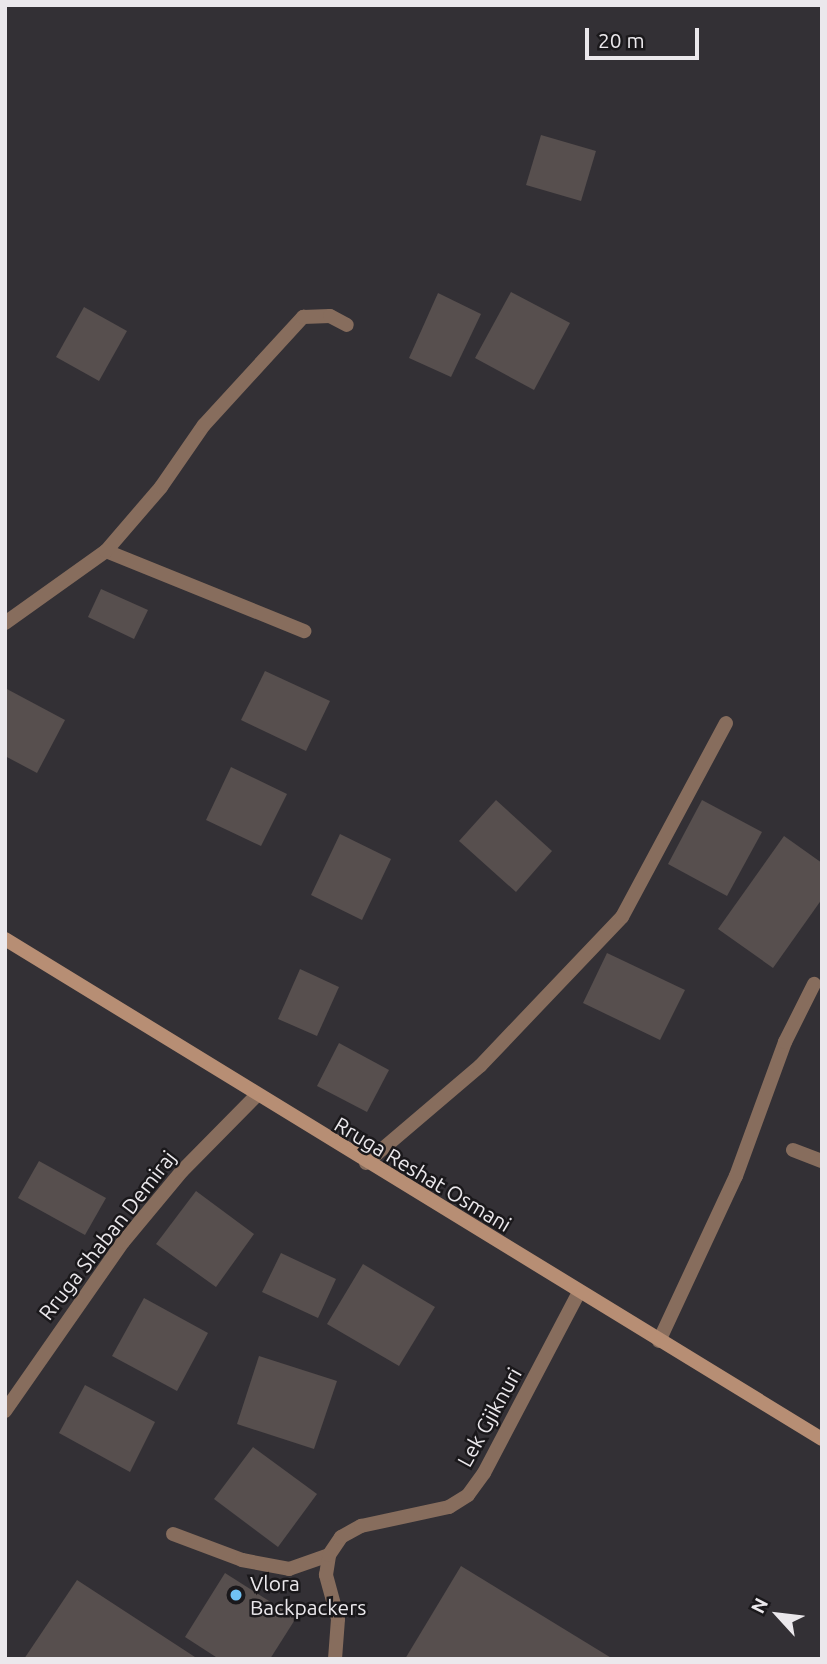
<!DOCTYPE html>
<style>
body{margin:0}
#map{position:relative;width:827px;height:1664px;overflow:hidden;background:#333035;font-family:Ubuntu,sans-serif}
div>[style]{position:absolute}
.building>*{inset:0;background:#574f4e}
.lane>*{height:14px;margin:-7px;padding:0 7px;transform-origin:7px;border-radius:7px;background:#876d5d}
.street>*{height:14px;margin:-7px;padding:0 7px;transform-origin:7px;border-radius:7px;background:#876d5d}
.secondary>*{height:14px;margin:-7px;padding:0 7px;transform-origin:7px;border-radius:7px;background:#b78e74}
.dots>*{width:19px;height:19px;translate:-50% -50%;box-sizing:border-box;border:4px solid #1a181b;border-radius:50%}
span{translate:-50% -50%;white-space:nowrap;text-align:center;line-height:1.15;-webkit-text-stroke:5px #1a181b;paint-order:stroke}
.street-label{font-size:21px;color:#ebe8ec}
.poi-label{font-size:21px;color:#ebe8ec}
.left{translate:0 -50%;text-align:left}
.frame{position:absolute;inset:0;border:7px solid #ebe8ec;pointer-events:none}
.north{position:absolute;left:743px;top:1580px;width:70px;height:70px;-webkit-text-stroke:5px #1a181b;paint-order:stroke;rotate:297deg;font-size:19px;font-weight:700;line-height:28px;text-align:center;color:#ebe8ec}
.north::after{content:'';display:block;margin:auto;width:24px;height:32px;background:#ebe8ec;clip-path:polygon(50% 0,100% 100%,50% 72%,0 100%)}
.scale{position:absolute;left:585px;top:28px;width:114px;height:32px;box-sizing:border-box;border:4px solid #ebe8ec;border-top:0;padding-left:9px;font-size:21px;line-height:24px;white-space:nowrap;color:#ebe8ec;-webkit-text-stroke:5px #1a181b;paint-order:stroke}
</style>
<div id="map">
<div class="building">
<div style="clip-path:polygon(541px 135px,596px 151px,581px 201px,526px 185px)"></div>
<div style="clip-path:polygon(511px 292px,570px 323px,534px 390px,475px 358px)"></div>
<div style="clip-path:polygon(438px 293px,481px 314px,451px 377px,409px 358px)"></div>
<div style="clip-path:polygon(84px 307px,127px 331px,99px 381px,56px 357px)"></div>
<div style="clip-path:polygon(101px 589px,148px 610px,134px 639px,88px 617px)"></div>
<div style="clip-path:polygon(265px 671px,330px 701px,306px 751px,241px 720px)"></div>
<div style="clip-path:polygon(5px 688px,65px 720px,37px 773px,5px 756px)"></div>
<div style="clip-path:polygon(231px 767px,287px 794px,261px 846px,206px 820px)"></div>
<div style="clip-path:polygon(496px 800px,552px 851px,516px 892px,459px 841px)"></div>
<div style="clip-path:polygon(702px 800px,762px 832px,727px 896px,668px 864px)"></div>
<div style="clip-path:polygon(340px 834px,391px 859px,362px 920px,311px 895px)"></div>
<div style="clip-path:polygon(784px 836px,822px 863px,822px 899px,773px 968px,718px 929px)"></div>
<div style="clip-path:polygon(607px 953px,685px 990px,660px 1040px,583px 1003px)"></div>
<div style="clip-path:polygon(300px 969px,339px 987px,317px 1036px,278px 1019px)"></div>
<div style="clip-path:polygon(339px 1043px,389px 1070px,367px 1112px,317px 1086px)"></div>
<div style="clip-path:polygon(39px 1161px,106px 1198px,85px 1235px,18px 1198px)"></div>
<div style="clip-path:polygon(196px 1191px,254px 1234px,216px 1287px,156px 1244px)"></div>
<div style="clip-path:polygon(281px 1253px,336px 1279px,318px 1318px,262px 1292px)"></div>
<div style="clip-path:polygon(363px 1264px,435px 1307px,399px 1366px,327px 1324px)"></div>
<div style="clip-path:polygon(144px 1298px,208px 1333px,177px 1391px,112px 1356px)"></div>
<div style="clip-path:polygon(259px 1356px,337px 1381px,314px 1449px,237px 1424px)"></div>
<div style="clip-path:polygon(85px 1385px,155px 1422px,130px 1472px,59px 1433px)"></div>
<div style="clip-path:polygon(253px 1447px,317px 1494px,278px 1547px,214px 1499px)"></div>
<div style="clip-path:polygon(461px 1566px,613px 1659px,405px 1659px)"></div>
<div style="clip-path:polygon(225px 1573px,296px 1618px,270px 1659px,219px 1659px,185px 1637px)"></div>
<div style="clip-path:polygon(77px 1580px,198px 1659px,24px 1659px)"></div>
</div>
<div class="lane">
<div style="left:793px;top:1150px;width:31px;rotate:21deg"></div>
<div style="left:659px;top:1341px;width:182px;rotate:-65deg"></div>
<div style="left:736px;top:1176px;width:143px;rotate:-69.9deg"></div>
<div style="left:785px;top:1042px;width:65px;rotate:-63.4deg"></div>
<div style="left:173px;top:1534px;width:74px;rotate:20.6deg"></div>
<div style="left:242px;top:1560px;width:48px;rotate:10.8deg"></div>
<div style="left:289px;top:1569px;width:42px;rotate:-19.3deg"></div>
</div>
<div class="street">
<div style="left:106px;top:551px;width:214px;rotate:22deg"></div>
<div style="left:5px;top:623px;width:124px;rotate:-35.5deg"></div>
<div style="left:106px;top:551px;width:84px;rotate:-49.3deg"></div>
<div style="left:161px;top:487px;width:75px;rotate:-55.3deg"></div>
<div style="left:204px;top:425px;width:147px;rotate:-47.5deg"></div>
<div style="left:303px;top:317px;width:27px;rotate:-2deg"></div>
<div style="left:330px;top:316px;width:19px;rotate:28deg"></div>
<div style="left:366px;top:1163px;width:150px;rotate:-40.4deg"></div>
<div style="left:480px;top:1066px;width:206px;rotate:-46.4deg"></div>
<div style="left:622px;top:917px;width:220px;rotate:-61.8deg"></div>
<div style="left:5px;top:1411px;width:206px;rotate:-55.1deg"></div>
<div style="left:123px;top:1242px;width:92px;rotate:-50.3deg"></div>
<div style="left:182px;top:1171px;width:105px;rotate:-45.4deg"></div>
<div style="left:335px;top:1659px;width:40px;rotate:-85.7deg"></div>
<div style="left:338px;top:1619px;width:46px;rotate:-105.3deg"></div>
<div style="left:326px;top:1575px;width:20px;rotate:-81deg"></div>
<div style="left:329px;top:1555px;width:22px;rotate:-56deg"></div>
<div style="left:341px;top:1537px;width:23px;rotate:-29deg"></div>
<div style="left:361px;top:1526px;width:90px;rotate:-12.2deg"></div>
<div style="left:449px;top:1507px;width:22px;rotate:-32deg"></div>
<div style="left:468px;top:1495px;width:27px;rotate:-54deg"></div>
<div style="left:484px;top:1473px;width:204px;rotate:-62.3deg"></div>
</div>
<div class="secondary">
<div style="left:5px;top:939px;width:958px;rotate:31.47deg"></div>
</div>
<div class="dots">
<div style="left:236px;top:1595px;background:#70c2f4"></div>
</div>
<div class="street-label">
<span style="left:423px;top:1174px;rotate:31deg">Rruga Reshat Osmani</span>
<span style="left:107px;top:1235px;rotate:-52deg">Rruga Shaban Demiraj</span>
<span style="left:489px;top:1417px;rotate:-61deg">Lek Gjiknuri</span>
</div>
<div class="poi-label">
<span class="left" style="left:250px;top:1595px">Vlora<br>Backpackers</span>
</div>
<div class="frame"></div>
<div class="north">N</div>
<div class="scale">20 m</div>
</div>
